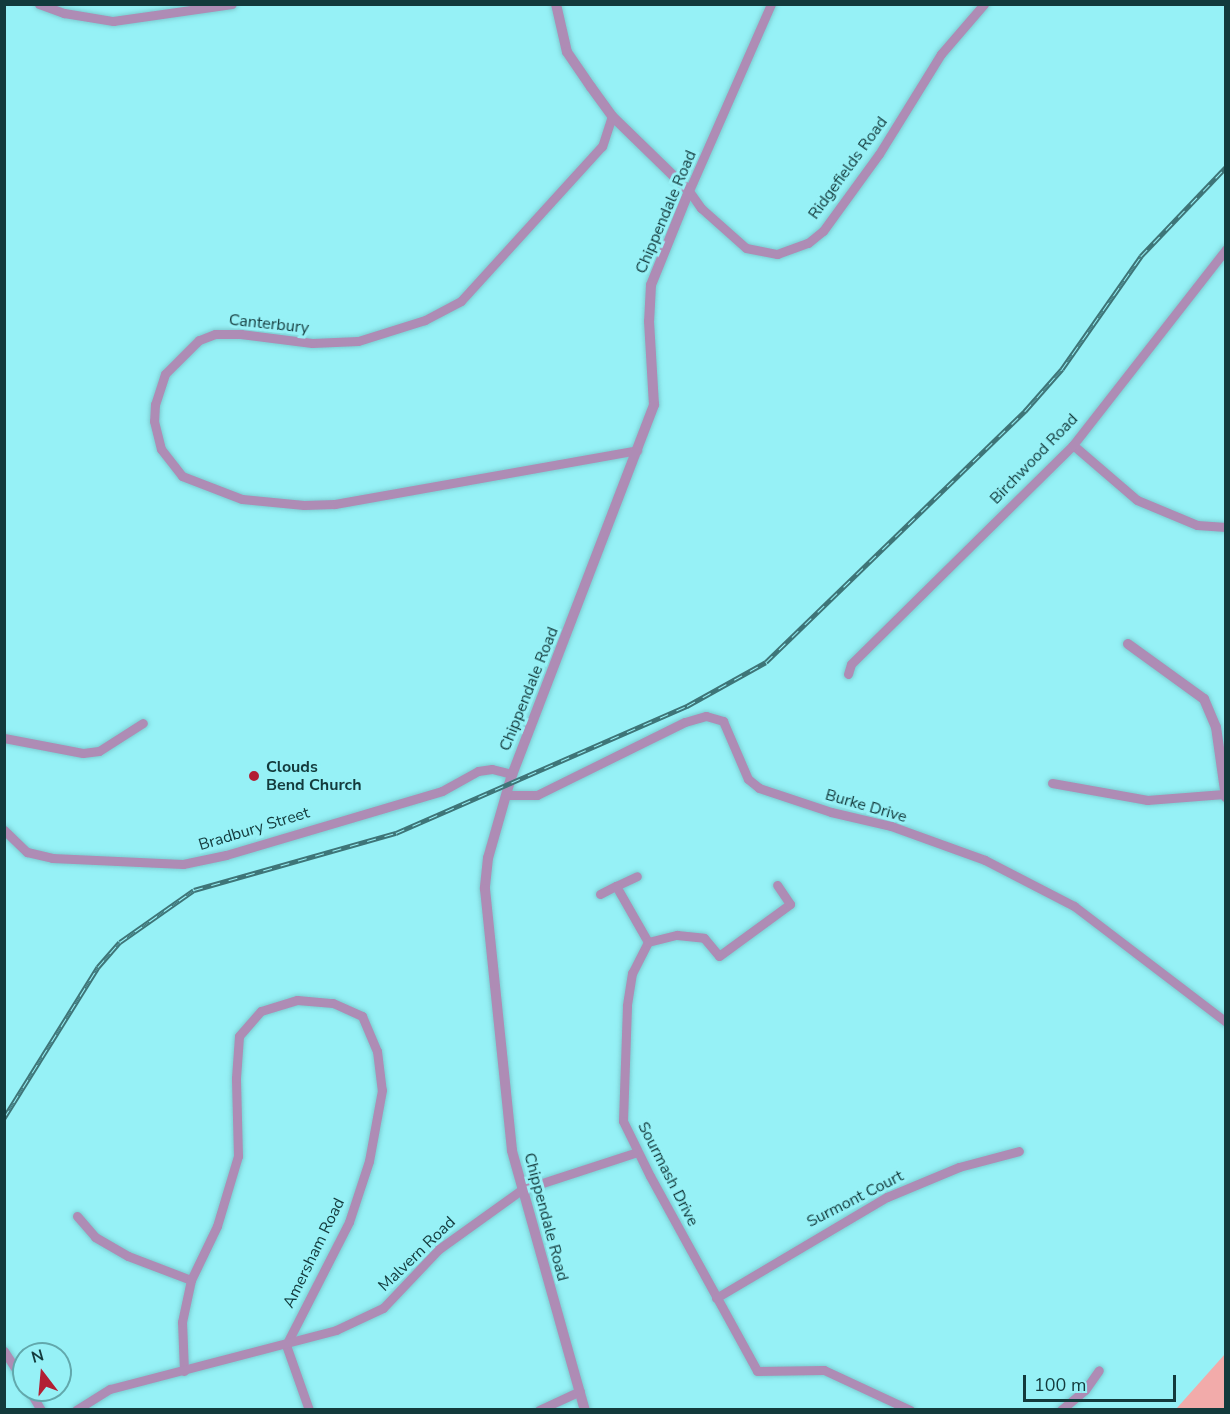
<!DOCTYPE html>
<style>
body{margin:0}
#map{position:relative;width:1230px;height:1414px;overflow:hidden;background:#96f1f6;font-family:"Nunito Sans",sans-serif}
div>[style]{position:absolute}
.green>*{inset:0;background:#f2abaa}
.roads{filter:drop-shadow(0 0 2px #7cccd1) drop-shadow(0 0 2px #7cccd1)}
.minor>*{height:9px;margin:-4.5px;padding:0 4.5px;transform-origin:4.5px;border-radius:4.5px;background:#ae8cb5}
.tertiary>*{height:10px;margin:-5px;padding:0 5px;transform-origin:5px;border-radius:5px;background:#ae8cb5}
.rail>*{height:5px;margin-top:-2.5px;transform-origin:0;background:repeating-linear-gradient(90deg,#96f1f6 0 9px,#3e7578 0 18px);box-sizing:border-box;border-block:2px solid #3e7578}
.dots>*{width:16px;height:16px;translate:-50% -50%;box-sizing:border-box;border:3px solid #96f1f6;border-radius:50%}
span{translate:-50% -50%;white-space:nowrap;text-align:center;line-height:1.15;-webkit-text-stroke:6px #96f1f6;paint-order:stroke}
.street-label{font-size:16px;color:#133a3c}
.poi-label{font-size:16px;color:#133a3c;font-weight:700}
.left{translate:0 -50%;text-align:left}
.frame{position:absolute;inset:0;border:6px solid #133a3c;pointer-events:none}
.north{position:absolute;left:12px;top:1342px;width:60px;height:60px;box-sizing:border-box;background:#96f1f6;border:2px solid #62a8ac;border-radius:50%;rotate:344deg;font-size:16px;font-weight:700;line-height:24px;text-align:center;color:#133a3c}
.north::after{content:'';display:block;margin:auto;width:21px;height:27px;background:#b21f34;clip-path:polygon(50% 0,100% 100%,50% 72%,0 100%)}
.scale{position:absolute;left:1023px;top:1375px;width:153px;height:27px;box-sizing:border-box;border:3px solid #133a3c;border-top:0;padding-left:8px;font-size:18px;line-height:21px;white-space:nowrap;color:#133a3c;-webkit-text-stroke:4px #96f1f6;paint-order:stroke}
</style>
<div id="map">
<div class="green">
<div style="clip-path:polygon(1225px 1354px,1225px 1409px,1176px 1409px)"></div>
</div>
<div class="roads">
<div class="minor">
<div style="left:39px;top:4px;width:27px;rotate:20deg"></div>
<div style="left:64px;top:13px;width:50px;rotate:9.3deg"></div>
<div style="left:113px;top:21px;width:120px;rotate:-8.1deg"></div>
<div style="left:771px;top:4px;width:204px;rotate:113.7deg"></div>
<div style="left:689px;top:191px;width:21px;rotate:55deg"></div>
<div style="left:701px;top:208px;width:60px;rotate:41.6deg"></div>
<div style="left:746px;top:248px;width:32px;rotate:11deg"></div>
<div style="left:777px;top:254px;width:33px;rotate:-20deg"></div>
<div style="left:808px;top:243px;width:19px;rotate:-39deg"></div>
<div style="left:823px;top:231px;width:95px;rotate:-54deg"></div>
<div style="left:879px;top:154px;width:118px;rotate:-58.2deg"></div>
<div style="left:941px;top:54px;width:66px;rotate:-49.3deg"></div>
<div style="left:612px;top:116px;width:32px;rotate:108deg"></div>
<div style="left:602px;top:146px;width:210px;rotate:132.3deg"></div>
<div style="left:461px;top:301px;width:41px;rotate:152.2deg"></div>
<div style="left:425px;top:320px;width:70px;rotate:162.6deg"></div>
<div style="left:358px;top:341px;width:46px;rotate:177.5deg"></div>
<div style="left:312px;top:343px;width:72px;rotate:-172.8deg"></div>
<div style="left:241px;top:334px;width:26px;rotate:180deg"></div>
<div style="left:215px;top:334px;width:17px;rotate:159deg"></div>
<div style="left:199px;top:340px;width:48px;rotate:135deg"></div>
<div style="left:165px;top:374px;width:32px;rotate:108deg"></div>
<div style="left:155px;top:404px;width:17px;rotate:93deg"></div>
<div style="left:154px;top:421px;width:29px;rotate:76deg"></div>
<div style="left:161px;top:449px;width:34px;rotate:52deg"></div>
<div style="left:182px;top:476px;width:64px;rotate:21deg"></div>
<div style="left:242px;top:499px;width:62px;rotate:5.5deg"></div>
<div style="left:304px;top:505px;width:31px;rotate:-2deg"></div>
<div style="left:335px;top:504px;width:307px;rotate:-10.1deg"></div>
<div style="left:1073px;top:445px;width:84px;rotate:40.7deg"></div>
<div style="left:1137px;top:500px;width:65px;rotate:22.6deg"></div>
<div style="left:1197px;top:525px;width:29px;rotate:4deg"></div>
<div style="left:848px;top:674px;width:10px;rotate:-73deg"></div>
<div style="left:851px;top:664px;width:312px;rotate:-44.6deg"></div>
<div style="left:1073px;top:445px;width:249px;rotate:-52deg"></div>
<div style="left:4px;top:738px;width:80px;rotate:10.8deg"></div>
<div style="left:83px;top:753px;width:16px;rotate:-7deg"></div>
<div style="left:99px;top:751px;width:52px;rotate:-32.5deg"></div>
<div style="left:1052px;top:783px;width:97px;rotate:10.1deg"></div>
<div style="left:1147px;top:800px;width:77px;rotate:-4.5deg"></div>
<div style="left:507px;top:795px;width:30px"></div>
<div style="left:537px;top:795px;width:165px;rotate:-26.3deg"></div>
<div style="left:685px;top:722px;width:22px;rotate:-16deg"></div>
<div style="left:706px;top:716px;width:18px;rotate:16deg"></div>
<div style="left:723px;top:721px;width:63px;rotate:66.7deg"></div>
<div style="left:748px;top:779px;width:14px;rotate:39deg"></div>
<div style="left:759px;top:788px;width:76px;rotate:18.4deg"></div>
<div style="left:831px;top:812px;width:62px;rotate:13.1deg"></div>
<div style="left:891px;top:826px;width:100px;rotate:19.9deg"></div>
<div style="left:985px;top:860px;width:100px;rotate:27.3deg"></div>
<div style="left:1074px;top:906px;width:191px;rotate:37.3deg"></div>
<div style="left:4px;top:830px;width:32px;rotate:44deg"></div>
<div style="left:27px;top:852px;width:26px;rotate:13deg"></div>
<div style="left:52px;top:858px;width:131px;rotate:2.6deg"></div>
<div style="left:183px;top:864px;width:44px;rotate:-11.8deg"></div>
<div style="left:226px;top:855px;width:225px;rotate:-16.5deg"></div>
<div style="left:442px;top:791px;width:41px;rotate:-29.1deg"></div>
<div style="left:478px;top:771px;width:14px;rotate:-8deg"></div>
<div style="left:492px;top:769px;width:21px;rotate:14deg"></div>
<div style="left:616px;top:886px;width:23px;rotate:-25deg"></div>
<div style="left:600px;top:894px;width:18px;rotate:-27deg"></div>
<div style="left:616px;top:886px;width:64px;rotate:60.3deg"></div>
<div style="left:648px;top:942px;width:35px;rotate:117deg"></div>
<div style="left:632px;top:973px;width:33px;rotate:99deg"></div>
<div style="left:627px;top:1006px;width:115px;rotate:92deg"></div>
<div style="left:623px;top:1121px;width:61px;rotate:63.9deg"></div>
<div style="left:650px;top:1176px;width:222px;rotate:61.2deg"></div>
<div style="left:757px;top:1371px;width:67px;rotate:-0.9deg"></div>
<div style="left:824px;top:1370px;width:95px;rotate:24.9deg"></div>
<div style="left:648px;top:942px;width:30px;rotate:-14deg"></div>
<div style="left:677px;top:935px;width:27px;rotate:6deg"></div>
<div style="left:704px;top:938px;width:23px;rotate:50deg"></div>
<div style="left:719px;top:956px;width:88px;rotate:-36.2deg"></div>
<div style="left:790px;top:904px;width:23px;rotate:-124deg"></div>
<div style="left:77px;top:1216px;width:28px;rotate:49deg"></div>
<div style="left:95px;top:1237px;width:38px;rotate:30deg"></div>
<div style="left:128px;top:1256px;width:67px;rotate:20.9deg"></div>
<div style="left:716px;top:1298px;width:199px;rotate:-30.6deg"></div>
<div style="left:887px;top:1197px;width:78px;rotate:-22.6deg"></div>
<div style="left:959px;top:1167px;width:62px;rotate:-14.9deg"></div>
<div style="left:4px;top:1351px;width:37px;rotate:57deg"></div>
<div style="left:184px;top:1371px;width:49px;rotate:-92.3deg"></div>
<div style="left:182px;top:1322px;width:43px;rotate:-77.9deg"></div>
<div style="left:191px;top:1280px;width:60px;rotate:-64.3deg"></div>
<div style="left:217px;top:1226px;width:73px;rotate:-73.3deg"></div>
<div style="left:238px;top:1156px;width:78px;rotate:-91.5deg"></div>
<div style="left:236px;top:1078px;width:42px;rotate:-85.9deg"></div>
<div style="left:239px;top:1036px;width:33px;rotate:-49deg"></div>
<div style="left:261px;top:1011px;width:38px;rotate:-17deg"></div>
<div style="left:297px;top:1000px;width:36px;rotate:5deg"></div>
<div style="left:333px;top:1003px;width:32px;rotate:24deg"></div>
<div style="left:362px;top:1016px;width:38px;rotate:67deg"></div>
<div style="left:377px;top:1051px;width:39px;rotate:83deg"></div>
<div style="left:382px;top:1090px;width:72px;rotate:100.4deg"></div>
<div style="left:369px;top:1161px;width:64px;rotate:108.2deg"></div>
<div style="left:349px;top:1222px;width:138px;rotate:117.1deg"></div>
<div style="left:286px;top:1345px;width:69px;rotate:70.5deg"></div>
<div style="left:29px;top:1390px;width:23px;rotate:59deg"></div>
<div style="left:76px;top:1410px;width:40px;rotate:-32deg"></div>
<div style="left:110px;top:1389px;width:234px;rotate:-14.6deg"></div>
<div style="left:336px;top:1330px;width:52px;rotate:-25.1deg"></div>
<div style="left:383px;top:1308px;width:81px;rotate:-46.5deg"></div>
<div style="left:439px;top:1249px;width:101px;rotate:-35.7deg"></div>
<div style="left:521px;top:1190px;width:122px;rotate:-18.1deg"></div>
<div style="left:539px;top:1410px;width:45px;rotate:-24.9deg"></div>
<div style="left:1061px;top:1410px;width:31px;rotate:-40deg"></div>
<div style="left:1085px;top:1390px;width:24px;rotate:-55deg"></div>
</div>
<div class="tertiary">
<div style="left:556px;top:4px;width:49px;rotate:77.1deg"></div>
<div style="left:567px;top:52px;width:42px;rotate:55.6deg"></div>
<div style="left:591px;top:87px;width:36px;rotate:54deg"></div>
<div style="left:612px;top:116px;width:107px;rotate:44.2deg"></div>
<div style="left:689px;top:191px;width:101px;rotate:112deg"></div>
<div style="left:651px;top:285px;width:36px;rotate:93deg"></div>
<div style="left:649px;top:321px;width:84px;rotate:86.6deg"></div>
<div style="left:654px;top:405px;width:395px;rotate:111deg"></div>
<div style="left:512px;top:774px;width:87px;rotate:105.9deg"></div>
<div style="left:488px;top:858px;width:31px;rotate:96deg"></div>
<div style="left:485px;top:889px;width:263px;rotate:84.1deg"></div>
<div style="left:512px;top:1151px;width:269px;rotate:74.3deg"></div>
<div style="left:1128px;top:644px;width:94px;rotate:35.9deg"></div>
<div style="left:1204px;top:699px;width:30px;rotate:67deg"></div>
<div style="left:1216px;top:727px;width:71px;rotate:81.9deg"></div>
</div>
</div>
<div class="rail">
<div style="left:4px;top:1118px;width:178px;rotate:-58.1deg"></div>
<div style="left:98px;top:967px;width:33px;rotate:-49deg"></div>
<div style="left:120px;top:942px;width:90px;rotate:-35.1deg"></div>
<div style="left:194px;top:890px;width:210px;rotate:-15.8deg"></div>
<div style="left:396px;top:833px;width:318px;rotate:-23.6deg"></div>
<div style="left:687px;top:706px;width:90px;rotate:-29.1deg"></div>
<div style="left:766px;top:662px;width:361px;rotate:-44.1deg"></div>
<div style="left:1025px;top:411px;width:56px;rotate:-48.6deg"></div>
<div style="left:1062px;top:369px;width:138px;rotate:-55deg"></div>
<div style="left:1141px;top:256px;width:123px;rotate:-46.3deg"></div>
</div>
<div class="dots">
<div style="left:254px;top:776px;background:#b21f34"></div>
</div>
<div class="street-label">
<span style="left:848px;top:168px;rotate:-54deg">Ridgefields Road</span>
<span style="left:666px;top:212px;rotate:-67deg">Chippendale Road</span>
<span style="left:269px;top:324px;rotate:6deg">Canterbury</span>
<span style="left:1034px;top:459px;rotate:-46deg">Birchwood Road</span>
<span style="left:529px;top:689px;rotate:-68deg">Chippendale Road</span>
<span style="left:866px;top:806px;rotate:16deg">Burke Drive</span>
<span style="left:254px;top:829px;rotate:-17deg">Bradbury Street</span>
<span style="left:668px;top:1174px;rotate:63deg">Sourmash Drive</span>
<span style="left:855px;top:1199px;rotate:-27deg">Surmont Court</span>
<span style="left:546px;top:1217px;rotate:75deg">Chippendale Road</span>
<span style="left:314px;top:1253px;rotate:-64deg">Amersham Road</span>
<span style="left:417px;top:1254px;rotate:-44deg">Malvern Road</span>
</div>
<div class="poi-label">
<span class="left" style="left:266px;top:776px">Clouds<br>Bend Church</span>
</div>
<div class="frame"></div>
<div class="north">N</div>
<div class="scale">100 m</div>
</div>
